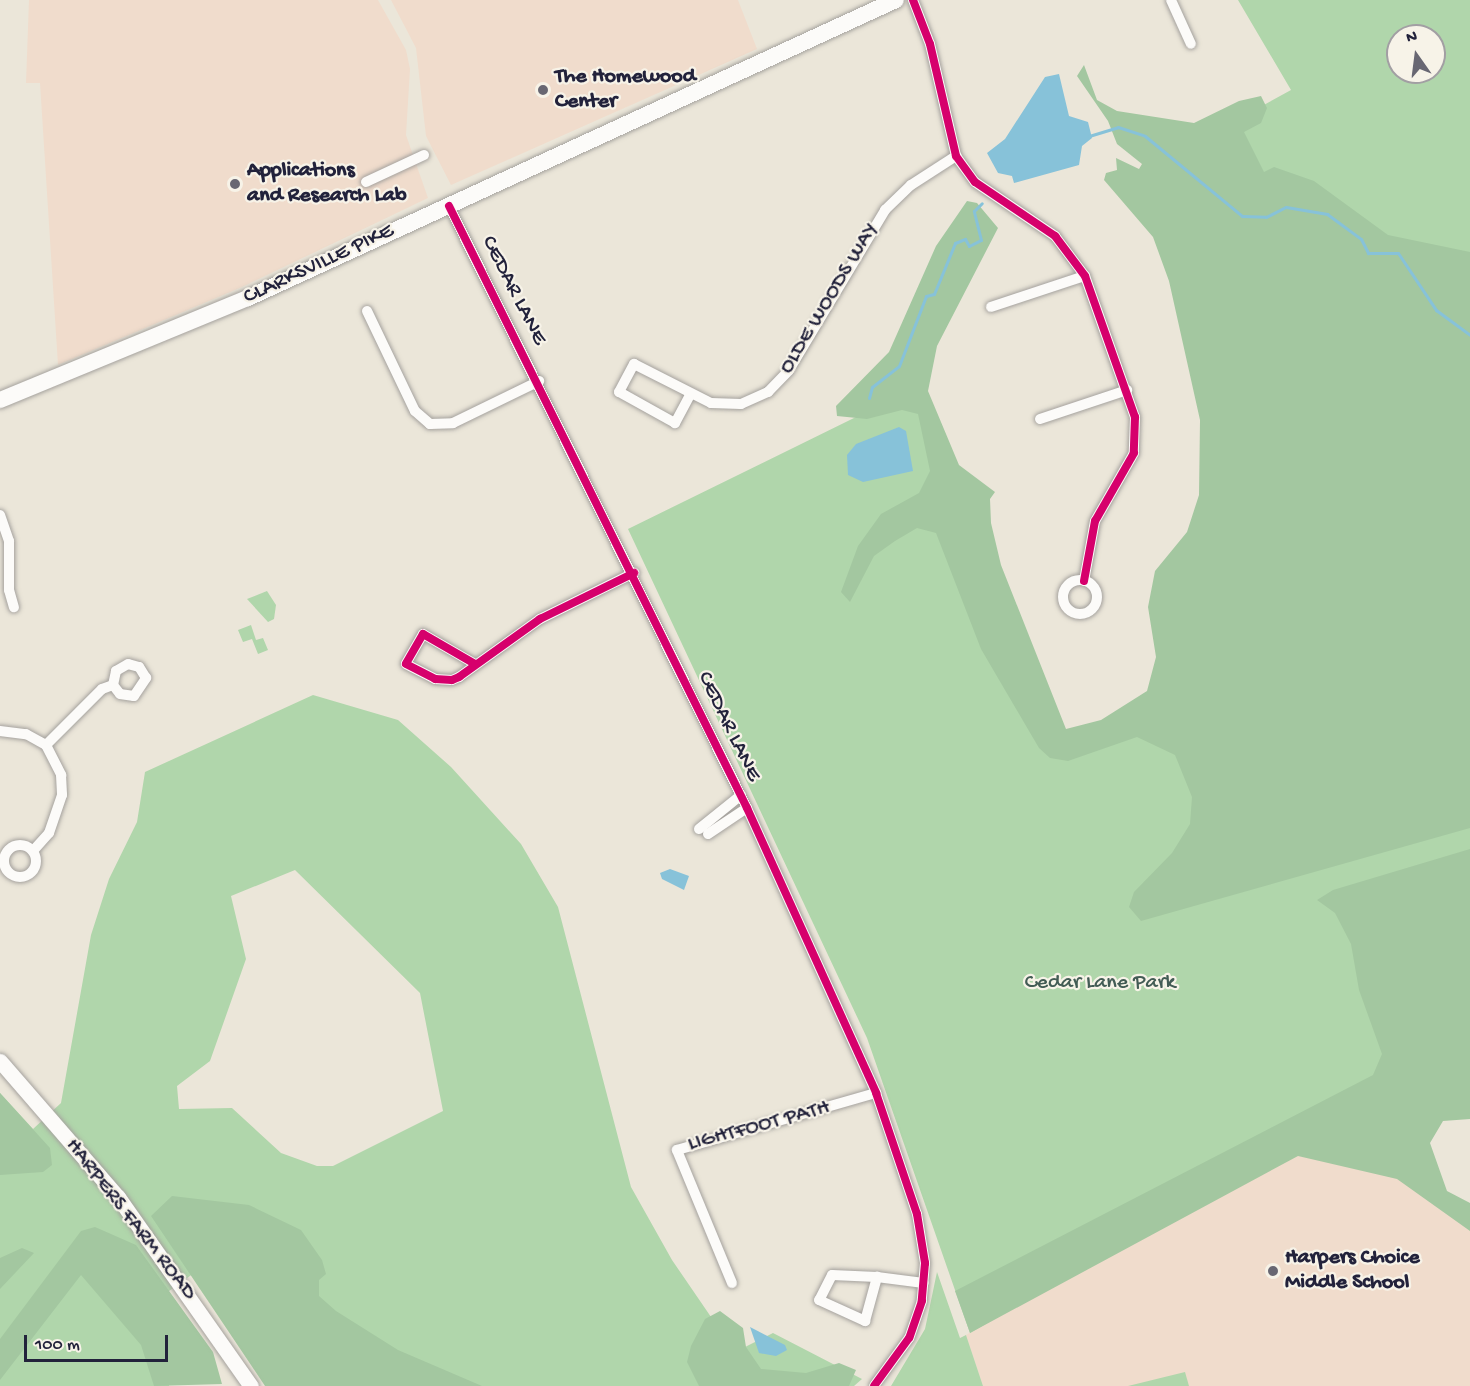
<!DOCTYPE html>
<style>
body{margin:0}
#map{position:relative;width:1470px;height:1386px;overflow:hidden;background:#ebe6d9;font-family:"Gochi Hand",sans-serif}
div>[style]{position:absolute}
.built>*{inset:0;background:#f0dccc}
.green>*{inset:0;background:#b0d6ab}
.forest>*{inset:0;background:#a3c7a0}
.water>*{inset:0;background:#87c2d9}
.stream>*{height:3px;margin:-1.5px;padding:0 1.5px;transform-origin:1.5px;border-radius:1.5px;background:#87c2d9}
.roads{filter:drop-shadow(0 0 2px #a5a29e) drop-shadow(0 0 2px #a5a29e)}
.minor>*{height:10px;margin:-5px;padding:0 5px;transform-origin:5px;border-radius:5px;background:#fcfbf9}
.minor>.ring{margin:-5px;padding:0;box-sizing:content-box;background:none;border:10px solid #fcfbf9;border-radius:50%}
.secondary>*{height:15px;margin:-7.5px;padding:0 7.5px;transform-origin:7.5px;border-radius:7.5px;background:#fcfbf9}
.primary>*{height:16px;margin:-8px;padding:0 8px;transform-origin:8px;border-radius:8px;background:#fcfbf9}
.cycleway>*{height:8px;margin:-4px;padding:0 4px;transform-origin:4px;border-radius:4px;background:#d6006c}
.dots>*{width:16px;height:16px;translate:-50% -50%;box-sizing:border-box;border:3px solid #f7f3e8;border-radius:50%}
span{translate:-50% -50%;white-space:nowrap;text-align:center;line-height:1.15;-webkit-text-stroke:4.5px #f7f3e8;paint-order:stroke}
.poi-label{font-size:22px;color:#22223b;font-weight:700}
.left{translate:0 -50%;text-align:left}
.street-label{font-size:22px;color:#22223b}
.park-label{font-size:22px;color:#435c55}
.north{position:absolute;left:1386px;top:24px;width:60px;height:60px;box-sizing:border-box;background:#f7f3e8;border:2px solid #a29fa3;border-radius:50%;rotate:346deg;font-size:16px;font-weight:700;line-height:24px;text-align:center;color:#22223b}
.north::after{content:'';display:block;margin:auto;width:21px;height:27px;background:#686772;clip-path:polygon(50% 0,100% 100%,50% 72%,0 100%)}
.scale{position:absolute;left:24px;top:1335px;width:144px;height:27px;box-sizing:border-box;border:3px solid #22223b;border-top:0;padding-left:8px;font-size:18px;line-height:21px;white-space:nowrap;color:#22223b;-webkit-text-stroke:4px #f7f3e8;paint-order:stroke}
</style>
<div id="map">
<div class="built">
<div style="clip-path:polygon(29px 0,378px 0,406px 50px,410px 69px,406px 135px,428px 198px,242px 287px,58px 365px,40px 83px,26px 83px)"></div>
<div style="clip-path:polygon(391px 0,738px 0,757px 49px,451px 185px,426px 136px,416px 48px)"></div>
<div style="clip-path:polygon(1344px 1116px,1470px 1210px,1470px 1386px,983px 1386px,966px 1335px)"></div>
</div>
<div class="green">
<div style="clip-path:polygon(evenodd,1238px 0,1470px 0,1470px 1034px,1344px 1116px,970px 1333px,867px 1038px,628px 529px,917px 387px,1053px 753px,1156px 707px,1216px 451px,1140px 173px,1291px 90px,1238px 0,1398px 36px,1434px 36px,1434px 72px,1398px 72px,1398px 36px)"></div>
<div style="clip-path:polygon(267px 591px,276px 605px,274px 619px,268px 622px,247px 599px)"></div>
<div style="clip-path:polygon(251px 625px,256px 640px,263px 638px,268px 650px,258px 654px,252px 639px,243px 642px,238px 630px)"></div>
<div style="clip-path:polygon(evenodd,313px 695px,398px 720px,451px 767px,521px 844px,558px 907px,631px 1187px,672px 1260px,735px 1352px,773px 1333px,862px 1379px,854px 1386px,271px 1386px,194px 1273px,165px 1294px,169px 1386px,0 1386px,0 1093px,33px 1129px,61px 1103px,91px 935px,109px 879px,137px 822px,145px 772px,313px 695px,295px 870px,420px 993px,443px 1111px,333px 1166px,317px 1166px,281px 1153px,232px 1108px,179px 1109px,177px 1086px,210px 1061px,246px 959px,231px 896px,295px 870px)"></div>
<div style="clip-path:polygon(937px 1272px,960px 1338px,966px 1335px,983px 1386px,891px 1386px,925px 1329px)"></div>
<div style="clip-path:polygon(1185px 1372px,1189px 1386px,1128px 1386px)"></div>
</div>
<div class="forest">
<div style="clip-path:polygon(1084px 65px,1097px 100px,1117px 111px,1194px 123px,1239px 101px,1261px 96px,1267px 108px,1261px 123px,1244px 132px,1264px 172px,1274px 167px,1314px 181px,1388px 235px,1470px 252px,1470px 828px,1141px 921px,1129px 907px,1134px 892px,1172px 853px,1190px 824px,1192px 797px,1175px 755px,1137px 737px,1068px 761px,1050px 758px,1039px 748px,981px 649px,936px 533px,917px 528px,895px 541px,874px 556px,850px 602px,841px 592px,858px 546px,881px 514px,919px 493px,930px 471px,918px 414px,902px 410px,867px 419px,837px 416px,836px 406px,889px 352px,936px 246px,967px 201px,977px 203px,998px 228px,937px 346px,928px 391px,959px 465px,995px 492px,990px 499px,991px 523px,1001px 565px,1066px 729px,1101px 720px,1147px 691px,1156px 657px,1148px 607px,1155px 571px,1187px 532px,1199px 495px,1200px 420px,1169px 281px,1153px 237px,1104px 180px,1106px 173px,1117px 170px,1116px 158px,1139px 169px,1142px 164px,1117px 144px,1108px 121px,1077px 76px)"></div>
<div style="clip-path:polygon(1470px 849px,1470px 1119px,1443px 1121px,1430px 1143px,1447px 1191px,1470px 1203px,1470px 1231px,1397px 1179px,1298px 1156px,970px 1333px,955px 1291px,1373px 1075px,1382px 1054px,1359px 990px,1351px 944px,1335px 913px,1317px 900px,1333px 890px)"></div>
<div style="clip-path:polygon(0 1093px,50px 1148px,52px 1165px,43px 1172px,0 1175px)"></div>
<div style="clip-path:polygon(172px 1196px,249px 1205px,301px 1230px,322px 1260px,326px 1274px,319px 1280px,319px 1296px,336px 1311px,398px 1350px,482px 1386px,265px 1386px,151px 1216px)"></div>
<div style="clip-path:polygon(95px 1227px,136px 1245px,213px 1352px,222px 1384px,154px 1386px,141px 1345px,81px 1275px,0 1380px,0 1339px,81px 1231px)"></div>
<div style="clip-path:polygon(22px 1248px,34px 1253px,0 1289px,0 1258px)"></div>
<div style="clip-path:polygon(720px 1311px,743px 1328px,746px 1347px,761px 1369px,806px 1373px,839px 1363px,856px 1370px,849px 1386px,699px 1386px,687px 1362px,691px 1346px,705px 1319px)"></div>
</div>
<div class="water">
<div style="clip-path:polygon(1059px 74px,1069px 116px,1088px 122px,1092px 138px,1082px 146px,1079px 165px,1014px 183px,1012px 176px,998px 173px,987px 153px,1005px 139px,1045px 77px)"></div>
<div style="clip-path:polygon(899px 427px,906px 431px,913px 471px,863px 482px,848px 475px,847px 455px,856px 444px)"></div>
<div style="clip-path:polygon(670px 869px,689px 876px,684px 890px,662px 879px,660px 873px)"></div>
<div style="clip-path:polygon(750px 1327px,785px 1345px,787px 1350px,776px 1356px,759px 1353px)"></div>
</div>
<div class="stream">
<div style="left:1089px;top:136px;width:30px;rotate:-17deg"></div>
<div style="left:1118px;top:127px;width:28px;rotate:18deg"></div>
<div style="left:1145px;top:136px;width:126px;rotate:39.5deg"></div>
<div style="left:1242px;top:216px;width:24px;rotate:2deg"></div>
<div style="left:1266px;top:217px;width:22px;rotate:-27deg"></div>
<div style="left:1286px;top:207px;width:42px;rotate:9.7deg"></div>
<div style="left:1327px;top:214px;width:42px;rotate:36.3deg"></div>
<div style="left:1361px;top:239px;width:16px;rotate:63deg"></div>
<div style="left:1368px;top:253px;width:30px"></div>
<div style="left:1398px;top:253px;width:69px;rotate:56.3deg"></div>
<div style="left:1436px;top:310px;width:42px;rotate:36.3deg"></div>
<div style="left:869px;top:398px;width:11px;rotate:-75deg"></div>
<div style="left:872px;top:387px;width:34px;rotate:-38deg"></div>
<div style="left:899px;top:366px;width:75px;rotate:-68.9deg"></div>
<div style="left:926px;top:296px;width:8px;rotate:-14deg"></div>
<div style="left:934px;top:294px;width:55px;rotate:-67.6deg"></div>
<div style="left:955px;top:243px;width:11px;rotate:-22deg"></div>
<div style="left:965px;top:239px;width:8px;rotate:60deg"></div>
<div style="left:969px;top:246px;width:13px;rotate:-27deg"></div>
<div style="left:981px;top:240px;width:30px;rotate:-104deg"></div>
<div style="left:974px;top:211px;width:11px;rotate:-45deg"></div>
</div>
<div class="roads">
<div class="minor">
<div style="left:913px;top:0;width:47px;rotate:68.9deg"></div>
<div style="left:930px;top:44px;width:115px;rotate:76.9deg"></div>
<div style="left:956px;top:156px;width:32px;rotate:54deg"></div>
<div style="left:975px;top:182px;width:97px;rotate:34deg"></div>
<div style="left:1055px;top:236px;width:50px;rotate:53.1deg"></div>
<div style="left:1085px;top:276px;width:150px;rotate:70.5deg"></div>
<div style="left:1135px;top:417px;width:36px;rotate:92deg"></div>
<div style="left:1134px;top:453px;width:78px;rotate:119.8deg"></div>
<div style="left:1095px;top:521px;width:61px;rotate:100.4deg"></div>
<div style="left:1171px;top:0;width:48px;rotate:65.6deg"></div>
<div style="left:366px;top:182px;width:64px;rotate:-25deg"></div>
<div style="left:449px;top:206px;width:672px;rotate:63.66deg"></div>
<div style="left:747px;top:808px;width:313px;rotate:65.6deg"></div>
<div style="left:876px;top:1093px;width:128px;rotate:71.3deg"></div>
<div style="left:917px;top:1214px;width:50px;rotate:80.7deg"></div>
<div style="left:925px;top:1263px;width:38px;rotate:95deg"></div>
<div style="left:922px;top:1301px;width:39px;rotate:109deg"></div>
<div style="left:909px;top:1338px;width:59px;rotate:126.1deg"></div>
<div style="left:991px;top:307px;width:99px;rotate:-18.3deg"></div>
<div style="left:367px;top:311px;width:111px;rotate:64.4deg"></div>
<div style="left:415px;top:411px;width:20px;rotate:41deg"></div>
<div style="left:430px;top:424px;width:23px;rotate:-2deg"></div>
<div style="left:453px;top:423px;width:96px;rotate:-26deg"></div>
<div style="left:690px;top:395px;width:32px;rotate:118deg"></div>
<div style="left:675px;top:423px;width:64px;rotate:-151deg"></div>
<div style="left:619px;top:392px;width:32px;rotate:-62deg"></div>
<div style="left:634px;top:364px;width:86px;rotate:26.9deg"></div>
<div style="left:711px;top:403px;width:30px;rotate:2deg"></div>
<div style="left:741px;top:404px;width:30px;rotate:-24deg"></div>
<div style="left:768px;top:392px;width:30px;rotate:-46deg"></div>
<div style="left:789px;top:370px;width:187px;rotate:-59deg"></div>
<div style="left:885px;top:210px;width:36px;rotate:-44deg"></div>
<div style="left:911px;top:185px;width:54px;rotate:-32.8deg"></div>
<div style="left:1040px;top:419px;width:92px;rotate:-18.4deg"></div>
<div style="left:0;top:515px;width:28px;rotate:71deg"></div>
<div style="left:9px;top:541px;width:49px;rotate:90deg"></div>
<div style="left:9px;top:590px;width:18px;rotate:74deg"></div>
<div class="ring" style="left:1063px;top:580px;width:24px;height:24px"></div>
<div style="left:475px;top:664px;width:60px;rotate:-150deg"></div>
<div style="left:423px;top:634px;width:34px;rotate:120deg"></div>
<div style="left:406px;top:664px;width:33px;rotate:27deg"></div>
<div style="left:435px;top:679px;width:17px;rotate:3deg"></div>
<div style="left:452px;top:680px;width:8px;rotate:-23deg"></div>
<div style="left:459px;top:677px;width:100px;rotate:-35.6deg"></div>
<div style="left:540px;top:619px;width:105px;rotate:-26.1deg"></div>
<div style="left:0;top:731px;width:26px;rotate:7deg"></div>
<div style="left:26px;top:734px;width:23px;rotate:29deg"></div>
<div style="left:46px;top:745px;width:34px;rotate:63deg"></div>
<div style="left:61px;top:775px;width:20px;rotate:87deg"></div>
<div style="left:62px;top:795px;width:40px;rotate:108.9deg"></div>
<div style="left:49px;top:833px;width:24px;rotate:132deg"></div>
<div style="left:46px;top:745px;width:79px;rotate:-45deg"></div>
<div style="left:102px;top:689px;width:12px;rotate:-20deg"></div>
<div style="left:113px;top:685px;width:11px;rotate:52deg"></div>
<div style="left:120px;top:694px;width:14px;rotate:8deg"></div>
<div style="left:134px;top:696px;width:22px;rotate:-56deg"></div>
<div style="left:146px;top:678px;width:13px;rotate:-122deg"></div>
<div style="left:139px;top:667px;width:11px;rotate:-165deg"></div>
<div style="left:128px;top:664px;width:14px;rotate:150deg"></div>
<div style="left:116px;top:671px;width:14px;rotate:102deg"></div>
<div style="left:699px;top:829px;width:54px;rotate:-39deg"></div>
<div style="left:708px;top:834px;width:47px;rotate:-33.7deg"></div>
<div class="ring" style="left:4px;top:845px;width:22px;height:22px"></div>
<div style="left:877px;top:1277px;width:45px;rotate:-177.5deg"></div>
<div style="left:832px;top:1275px;width:28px;rotate:117deg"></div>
<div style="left:819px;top:1300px;width:51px;rotate:24.5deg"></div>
<div style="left:865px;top:1321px;width:46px;rotate:-74.7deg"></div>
<div style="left:877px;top:1277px;width:47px;rotate:7.3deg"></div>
<div style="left:732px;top:1283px;width:144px;rotate:-112.5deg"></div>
<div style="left:677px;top:1150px;width:207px;rotate:-16deg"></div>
</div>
<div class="secondary">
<div style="left:0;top:1061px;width:180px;rotate:49.1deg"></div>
<div style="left:118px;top:1197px;width:231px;rotate:54.9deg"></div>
</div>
<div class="primary">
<div style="left:0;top:400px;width:268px;rotate:-22.4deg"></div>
<div style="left:248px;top:298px;width:713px;rotate:-24.7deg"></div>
</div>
</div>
<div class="cycleway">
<div style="left:913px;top:0;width:47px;rotate:68.9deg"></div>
<div style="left:930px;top:44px;width:115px;rotate:76.9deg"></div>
<div style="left:956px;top:156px;width:32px;rotate:54deg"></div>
<div style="left:975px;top:182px;width:97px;rotate:34deg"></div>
<div style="left:1055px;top:236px;width:50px;rotate:53.1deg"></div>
<div style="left:1085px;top:276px;width:150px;rotate:70.5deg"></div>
<div style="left:1135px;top:417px;width:36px;rotate:92deg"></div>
<div style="left:1134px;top:453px;width:78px;rotate:119.8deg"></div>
<div style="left:1095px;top:521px;width:61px;rotate:100.4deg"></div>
<div style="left:449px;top:206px;width:672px;rotate:63.66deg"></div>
<div style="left:747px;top:808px;width:313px;rotate:65.6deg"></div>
<div style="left:876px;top:1093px;width:128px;rotate:71.3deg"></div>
<div style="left:917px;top:1214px;width:50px;rotate:80.7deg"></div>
<div style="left:925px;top:1263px;width:38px;rotate:95deg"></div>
<div style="left:922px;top:1301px;width:39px;rotate:109deg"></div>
<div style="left:909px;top:1338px;width:59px;rotate:126.1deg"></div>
<div style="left:475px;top:664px;width:60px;rotate:-150deg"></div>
<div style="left:423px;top:634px;width:34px;rotate:120deg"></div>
<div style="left:406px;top:664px;width:33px;rotate:27deg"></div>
<div style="left:435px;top:679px;width:17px;rotate:3deg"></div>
<div style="left:452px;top:680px;width:8px;rotate:-23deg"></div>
<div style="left:459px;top:677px;width:100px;rotate:-35.6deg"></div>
<div style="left:540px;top:619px;width:105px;rotate:-26.1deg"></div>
</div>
<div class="dots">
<div style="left:543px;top:90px;background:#686772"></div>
<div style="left:235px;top:184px;background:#686772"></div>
<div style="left:1273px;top:1271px;background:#686772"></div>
</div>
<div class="poi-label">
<span class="left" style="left:555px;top:90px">The Homewood<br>Center</span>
<span class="left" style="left:247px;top:184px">Applications<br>and Research Lab</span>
<span class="left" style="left:1285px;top:1271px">Harpers Choice<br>Middle School</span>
</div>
<div class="street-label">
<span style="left:319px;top:265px;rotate:-25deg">CLARKSVILLE PIKE</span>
<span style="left:513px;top:291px;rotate:63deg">CEDAR LANE</span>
<span style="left:830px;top:299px;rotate:-59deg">OLDE WOODS WAY</span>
<span style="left:728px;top:727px;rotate:64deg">CEDAR LANE</span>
<span style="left:759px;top:1127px;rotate:-15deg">LIGHTFOOT PATH</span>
<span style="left:130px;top:1220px;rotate:52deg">HARPERS FARM ROAD</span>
</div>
<div class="park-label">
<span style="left:1100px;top:984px">Cedar Lane Park</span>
</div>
<div class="north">N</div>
<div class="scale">100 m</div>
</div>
